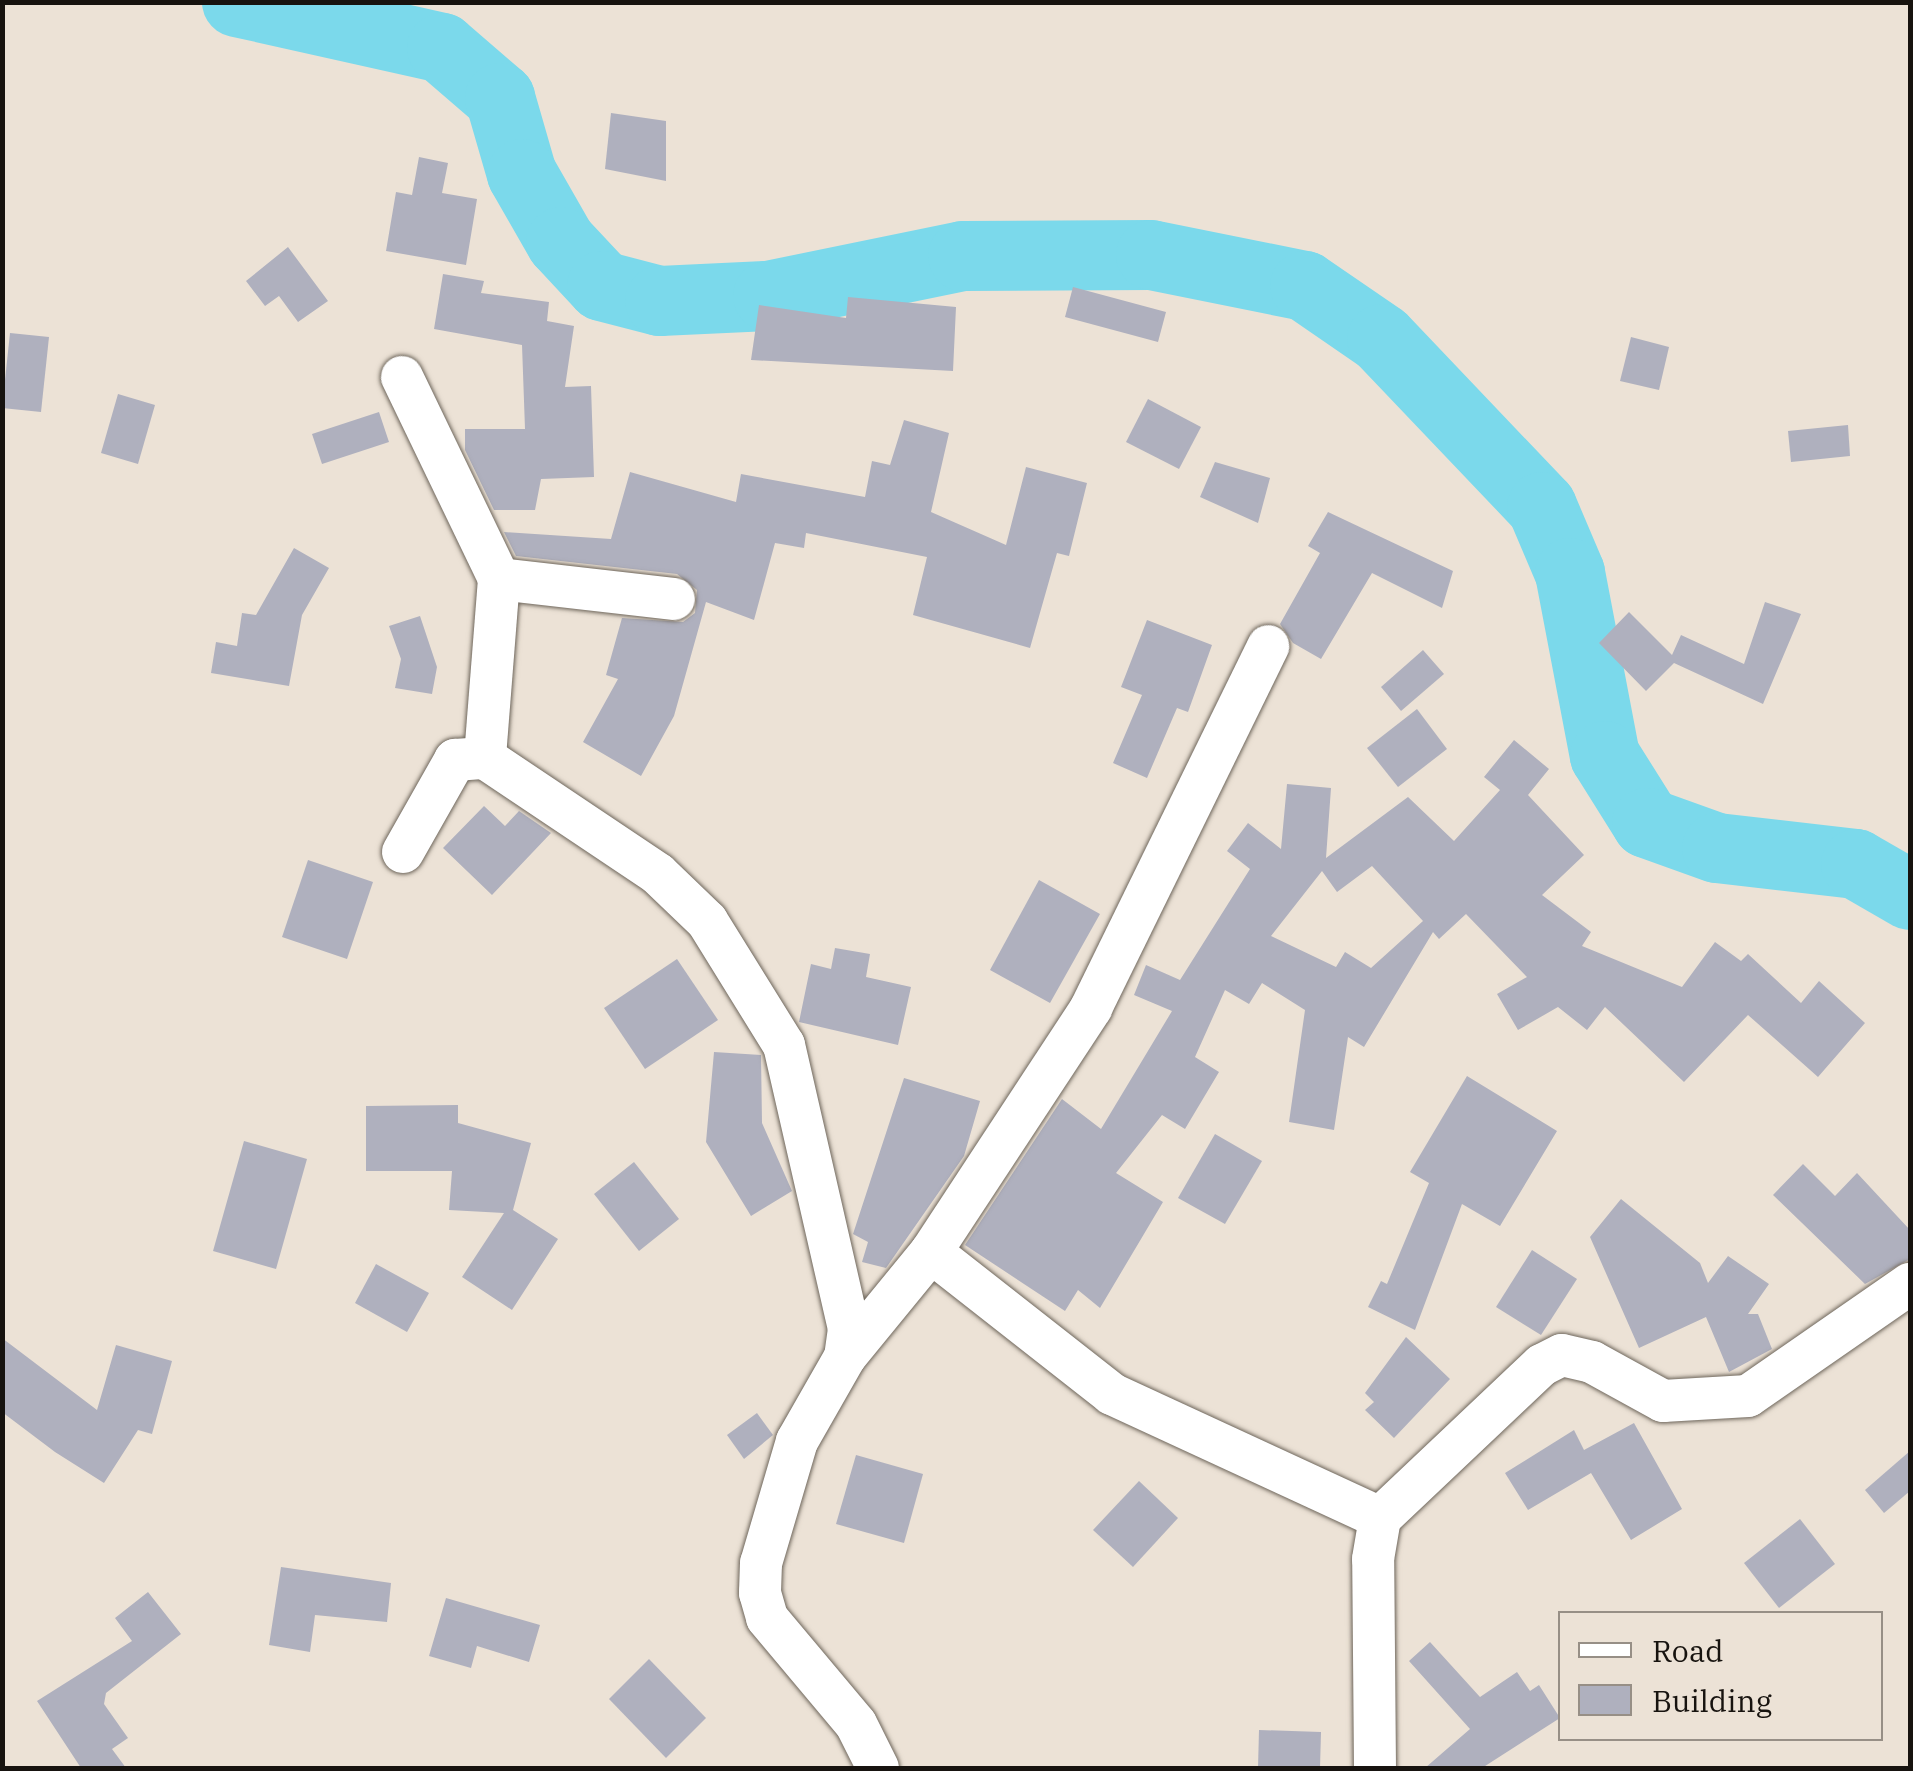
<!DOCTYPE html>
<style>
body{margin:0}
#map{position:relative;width:1913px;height:1771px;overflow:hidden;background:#ece2d6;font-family:"IBM Plex Serif",serif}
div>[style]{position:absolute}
.river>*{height:70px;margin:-35px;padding:0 35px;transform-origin:35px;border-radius:35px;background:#7bd9eb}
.building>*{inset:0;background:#afb0be}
.roads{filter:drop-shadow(0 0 2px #6e665b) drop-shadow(0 0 2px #6e665b)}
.minor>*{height:42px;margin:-21px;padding:0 21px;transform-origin:21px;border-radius:21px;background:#fff}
span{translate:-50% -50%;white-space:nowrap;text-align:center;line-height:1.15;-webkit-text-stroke:8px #ece2d6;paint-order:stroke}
.frame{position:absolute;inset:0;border:5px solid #17130f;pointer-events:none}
.legend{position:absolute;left:1558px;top:1611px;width:325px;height:130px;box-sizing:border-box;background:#ece2d6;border:2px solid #978f86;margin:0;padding:12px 18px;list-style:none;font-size:30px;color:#17130f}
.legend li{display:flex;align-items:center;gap:20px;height:50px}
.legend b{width:50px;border:2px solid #978f86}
</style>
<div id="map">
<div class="river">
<div style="left:237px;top:2px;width:210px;rotate:12.6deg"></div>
<div style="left:442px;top:48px;width:77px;rotate:40.8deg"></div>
<div style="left:500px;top:98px;width:79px;rotate:73.9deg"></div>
<div style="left:522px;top:174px;width:78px;rotate:60.2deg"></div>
<div style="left:561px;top:242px;width:60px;rotate:47deg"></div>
<div style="left:602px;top:286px;width:60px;rotate:14.5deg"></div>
<div style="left:660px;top:301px;width:108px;rotate:-2.7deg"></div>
<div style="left:768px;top:296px;width:199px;rotate:-11.6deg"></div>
<div style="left:963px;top:256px;width:188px;rotate:-0.3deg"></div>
<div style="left:1151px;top:255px;width:157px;rotate:11.4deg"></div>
<div style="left:1305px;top:286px;width:93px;rotate:34.5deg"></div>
<div style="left:1382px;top:339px;width:232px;rotate:46.4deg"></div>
<div style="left:1542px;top:507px;width:72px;rotate:67deg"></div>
<div style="left:1570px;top:573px;width:186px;rotate:79.2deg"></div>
<div style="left:1605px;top:756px;width:79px;rotate:57.9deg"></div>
<div style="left:1647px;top:823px;width:74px;rotate:19.7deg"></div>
<div style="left:1717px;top:848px;width:140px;rotate:6.6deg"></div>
<div style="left:1856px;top:864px;width:62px;rotate:29.9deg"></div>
</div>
<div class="building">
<div style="clip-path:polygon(611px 113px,666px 121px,666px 181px,605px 169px)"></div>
<div style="clip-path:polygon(419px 157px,448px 163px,442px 193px,477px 199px,466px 265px,386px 251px,396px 192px,412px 195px)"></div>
<div style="clip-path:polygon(288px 247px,328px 301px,298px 322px,279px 296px,265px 306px,246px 281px)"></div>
<div style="clip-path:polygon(443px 274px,484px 281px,481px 293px,549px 302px,547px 321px,574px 326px,565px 387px,591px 386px,594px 477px,541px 479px,535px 510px,494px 510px,465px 450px,465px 429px,525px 429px,522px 345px,434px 329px)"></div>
<div style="clip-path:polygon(1073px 287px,1166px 312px,1158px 342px,1065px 317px)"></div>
<div style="clip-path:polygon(848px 297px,956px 307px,953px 371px,751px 360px,759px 305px,846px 318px)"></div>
<div style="clip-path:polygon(10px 333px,49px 337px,41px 412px,2px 408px)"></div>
<div style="clip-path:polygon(1631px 337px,1669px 347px,1659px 390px,1620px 381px)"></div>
<div style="clip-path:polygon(118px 394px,155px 405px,138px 464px,101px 453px)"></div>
<div style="clip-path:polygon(1148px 399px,1201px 427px,1179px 469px,1126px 442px)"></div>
<div style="clip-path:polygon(379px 412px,389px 442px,322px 464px,312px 434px)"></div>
<div style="clip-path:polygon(904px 420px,949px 433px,931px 512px,1006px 545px,1026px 467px,1087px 483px,1069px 556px,1057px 553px,1030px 648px,913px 615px,927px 557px,806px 533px,804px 548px,775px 543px,754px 620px,706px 602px,674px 716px,641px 776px,583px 742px,618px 679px,606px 675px,622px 618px,683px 622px,695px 613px,697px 590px,677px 574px,516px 556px,504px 532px,611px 539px,630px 472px,736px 502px,741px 474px,865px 497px,872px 461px,890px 465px)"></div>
<div style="clip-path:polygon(1848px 425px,1850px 456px,1791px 462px,1788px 431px)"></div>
<div style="clip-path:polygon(1215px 462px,1270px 478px,1258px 523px,1200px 497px)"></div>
<div style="clip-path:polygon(1328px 512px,1453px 571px,1442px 608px,1372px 573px,1321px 659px,1293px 643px,1280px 624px,1320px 553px,1308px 546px)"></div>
<div style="clip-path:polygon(294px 548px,329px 568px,302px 615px,289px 686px,211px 673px,216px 642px,237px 646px,242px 613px,256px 615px)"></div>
<div style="clip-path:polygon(1765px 602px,1801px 614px,1763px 704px,1674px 663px,1646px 691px,1599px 643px,1629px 612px,1672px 655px,1681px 635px,1744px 664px)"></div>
<div style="clip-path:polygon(420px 616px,437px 667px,432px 694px,395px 688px,401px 659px,389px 626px)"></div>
<div style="clip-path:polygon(1147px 620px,1212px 645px,1188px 712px,1177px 708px,1147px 778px,1113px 763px,1142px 695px,1121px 687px)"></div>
<div style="clip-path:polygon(1423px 650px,1444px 674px,1401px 711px,1381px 687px)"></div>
<div style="clip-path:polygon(1417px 709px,1447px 749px,1398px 787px,1367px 748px)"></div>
<div style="clip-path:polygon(evenodd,1514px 740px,1549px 769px,1528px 795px,1584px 855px,1542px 895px,1591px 932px,1582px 946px,1682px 987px,1715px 942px,1741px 961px,1748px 954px,1801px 1003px,1819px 981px,1865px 1023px,1818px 1077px,1748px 1015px,1684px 1082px,1605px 1007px,1587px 1030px,1558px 1007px,1518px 1030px,1497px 994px,1527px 977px,1466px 914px,1439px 939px,1433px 932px,1364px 1047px,1348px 1037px,1334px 1130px,1289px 1122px,1305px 1010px,1262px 983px,1249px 1004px,1225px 990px,1195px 1057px,1219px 1072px,1185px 1129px,1162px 1115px,1116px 1173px,1163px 1202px,1100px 1308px,1078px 1290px,1065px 1311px,965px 1245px,1062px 1099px,1101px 1129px,1172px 1011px,1134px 995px,1146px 965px,1180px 980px,1250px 869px,1227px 851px,1248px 823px,1281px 849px,1287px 784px,1331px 788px,1326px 858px,1408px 797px,1454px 841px,1500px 790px,1484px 777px,1514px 740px,1372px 866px,1423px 921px,1371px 968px,1345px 952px,1336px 967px,1271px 936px,1322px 871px,1337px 892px,1372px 866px)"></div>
<div style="clip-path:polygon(484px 806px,505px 826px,519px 811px,551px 833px,492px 895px,443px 848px)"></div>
<div style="clip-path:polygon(308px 860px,373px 882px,347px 959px,282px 937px)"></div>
<div style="clip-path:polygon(1039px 880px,1100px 914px,1050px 1003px,990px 970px)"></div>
<div style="clip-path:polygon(835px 948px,870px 954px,866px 977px,911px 987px,898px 1045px,799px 1022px,811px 964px,831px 969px)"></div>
<div style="clip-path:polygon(677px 959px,718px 1020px,645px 1069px,604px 1008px)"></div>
<div style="clip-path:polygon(714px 1052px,761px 1055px,762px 1123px,792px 1191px,751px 1216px,706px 1142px)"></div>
<div style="clip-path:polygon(1467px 1076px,1557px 1131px,1500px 1226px,1462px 1204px,1415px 1330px,1368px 1307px,1381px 1281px,1387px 1284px,1429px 1183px,1410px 1172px)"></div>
<div style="clip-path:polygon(904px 1078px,980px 1101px,964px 1156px,886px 1268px,862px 1262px,868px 1242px,853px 1234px)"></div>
<div style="clip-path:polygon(458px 1105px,458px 1123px,531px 1143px,513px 1210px,558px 1239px,512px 1310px,462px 1277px,504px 1213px,449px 1210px,452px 1171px,366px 1171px,366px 1106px)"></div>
<div style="clip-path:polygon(1215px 1134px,1262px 1161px,1225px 1224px,1178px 1198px)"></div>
<div style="clip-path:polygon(244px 1141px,307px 1159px,276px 1269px,213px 1251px)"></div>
<div style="clip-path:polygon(634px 1162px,679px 1219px,639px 1251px,594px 1194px)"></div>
<div style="clip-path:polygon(1803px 1164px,1835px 1196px,1857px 1173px,1910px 1230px,1910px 1259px,1865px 1284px,1773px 1195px)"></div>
<div style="clip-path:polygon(1621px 1199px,1700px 1263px,1708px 1283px,1728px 1256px,1769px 1284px,1748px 1314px,1758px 1314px,1772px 1349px,1729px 1372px,1706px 1317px,1639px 1348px,1590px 1237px)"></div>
<div style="clip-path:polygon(1532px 1250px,1577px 1279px,1541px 1335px,1496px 1307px)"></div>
<div style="clip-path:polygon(376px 1264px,429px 1293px,407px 1332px,355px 1303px)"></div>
<div style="clip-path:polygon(1406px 1337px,1450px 1379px,1394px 1438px,1365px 1410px,1374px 1402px,1365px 1393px)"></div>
<div style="clip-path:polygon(2px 1338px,97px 1410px,116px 1345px,172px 1361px,152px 1434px,138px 1430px,104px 1483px,55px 1452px,2px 1412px)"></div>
<div style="clip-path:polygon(757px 1413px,773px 1435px,744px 1459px,727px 1435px)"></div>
<div style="clip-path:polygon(1634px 1423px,1682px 1509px,1631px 1540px,1591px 1473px,1528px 1510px,1505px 1473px,1574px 1430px,1584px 1450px)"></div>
<div style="clip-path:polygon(1910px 1451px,1910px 1491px,1884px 1513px,1865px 1490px)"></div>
<div style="clip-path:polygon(856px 1455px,923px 1474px,904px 1543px,836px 1524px)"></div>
<div style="clip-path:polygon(1139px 1481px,1178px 1518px,1133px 1567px,1093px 1530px)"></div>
<div style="clip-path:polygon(1800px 1519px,1835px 1564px,1779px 1608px,1744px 1563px)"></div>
<div style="clip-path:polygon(281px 1567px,391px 1583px,387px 1622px,315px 1615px,310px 1652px,269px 1645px)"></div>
<div style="clip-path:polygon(148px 1592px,181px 1634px,106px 1693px,104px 1704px,128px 1738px,112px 1749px,126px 1768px,81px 1768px,37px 1701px,132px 1641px,115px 1618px)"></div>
<div style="clip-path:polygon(446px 1598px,540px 1625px,529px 1662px,477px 1646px,471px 1668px,429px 1656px)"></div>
<div style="clip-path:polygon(1430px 1642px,1480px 1697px,1517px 1672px,1530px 1691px,1539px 1685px,1560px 1718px,1482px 1768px,1425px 1768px,1470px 1729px,1409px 1661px)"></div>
<div style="clip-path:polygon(649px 1659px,706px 1718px,666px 1758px,609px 1699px)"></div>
<div style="clip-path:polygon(1259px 1730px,1321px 1732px,1320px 1768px,1258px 1768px)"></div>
</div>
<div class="roads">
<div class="minor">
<div style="left:402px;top:377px;width:224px;rotate:64.3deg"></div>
<div style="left:499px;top:579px;width:180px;rotate:94.5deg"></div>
<div style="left:499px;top:579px;width:176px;rotate:6.5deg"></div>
<div style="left:403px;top:852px;width:106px;rotate:-60.5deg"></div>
<div style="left:455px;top:760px;width:30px;rotate:-4deg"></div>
<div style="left:485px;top:758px;width:208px;rotate:33.8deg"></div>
<div style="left:658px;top:874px;width:68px;rotate:43.8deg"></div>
<div style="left:707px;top:921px;width:146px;rotate:58.2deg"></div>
<div style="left:784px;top:1045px;width:291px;rotate:77.1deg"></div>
<div style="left:849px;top:1329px;width:28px;rotate:98deg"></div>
<div style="left:845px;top:1357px;width:97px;rotate:119.7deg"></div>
<div style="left:797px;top:1441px;width:127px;rotate:106.4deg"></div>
<div style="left:761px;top:1563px;width:30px;rotate:92deg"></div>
<div style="left:760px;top:1593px;width:26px;rotate:74deg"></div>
<div style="left:767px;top:1618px;width:138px;rotate:50deg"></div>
<div style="left:856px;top:1724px;width:49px;rotate:63.4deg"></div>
<div style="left:931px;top:1252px;width:230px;rotate:38.1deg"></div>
<div style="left:1112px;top:1394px;width:295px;rotate:24.8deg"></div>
<div style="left:845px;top:1357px;width:136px;rotate:-50.7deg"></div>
<div style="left:931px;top:1252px;width:292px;rotate:-56.7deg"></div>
<div style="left:1091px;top:1008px;width:403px;rotate:-63.9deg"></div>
<div style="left:1375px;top:1768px;width:209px;rotate:-90.5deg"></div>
<div style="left:1373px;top:1559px;width:42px;rotate:-80.3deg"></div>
<div style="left:1380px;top:1518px;width:223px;rotate:-43.4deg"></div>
<div style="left:1542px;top:1365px;width:22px;rotate:-27deg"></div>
<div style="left:1562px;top:1355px;width:31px;rotate:13deg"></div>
<div style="left:1592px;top:1362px;width:81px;rotate:28.8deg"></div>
<div style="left:1663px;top:1401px;width:85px;rotate:-3.4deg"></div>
<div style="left:1748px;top:1396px;width:197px;rotate:-34.7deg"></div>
</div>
</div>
<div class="frame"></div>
<ul class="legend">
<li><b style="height:12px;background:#fff"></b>Road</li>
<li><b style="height:28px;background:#afb0be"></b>Building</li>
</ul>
</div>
